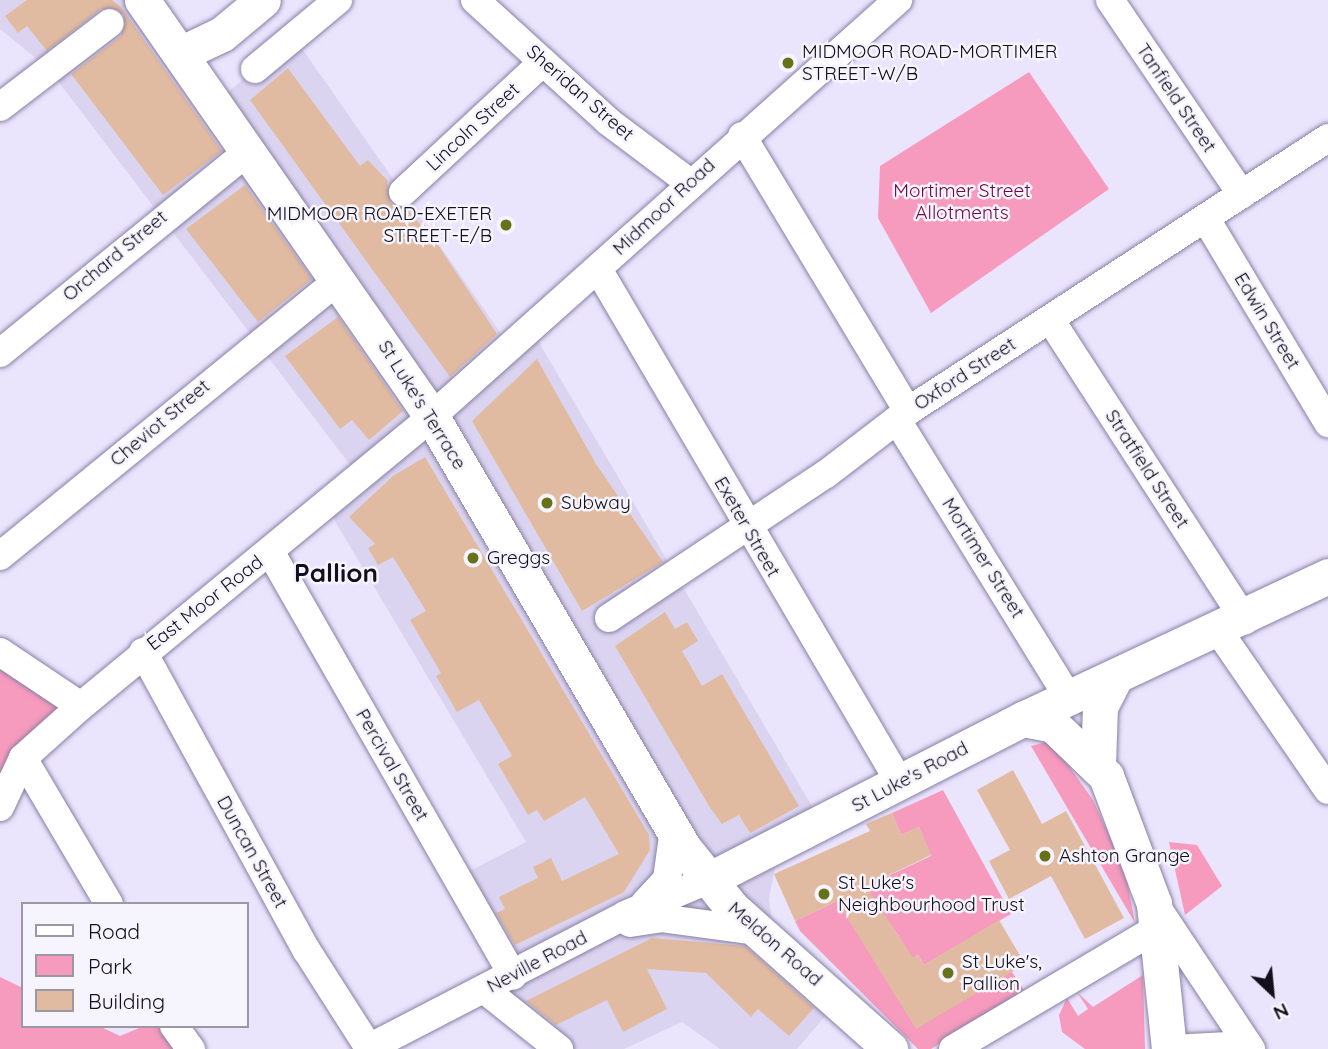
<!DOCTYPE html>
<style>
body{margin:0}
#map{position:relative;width:1328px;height:1049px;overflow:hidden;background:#eae4fd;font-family:Quicksand,sans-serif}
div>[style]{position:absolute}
.built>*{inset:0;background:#dbd4f0}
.green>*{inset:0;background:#f69bbd}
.building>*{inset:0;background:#e1bba1}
.roads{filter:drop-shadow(0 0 2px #887fa4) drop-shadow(0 0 2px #887fa4)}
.minor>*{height:28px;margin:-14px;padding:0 14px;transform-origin:14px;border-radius:14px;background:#fff}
.tertiary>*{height:35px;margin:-17.5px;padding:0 17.5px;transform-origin:17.5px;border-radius:17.5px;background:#fff}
.dots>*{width:19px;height:19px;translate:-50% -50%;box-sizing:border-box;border:4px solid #f6f4fd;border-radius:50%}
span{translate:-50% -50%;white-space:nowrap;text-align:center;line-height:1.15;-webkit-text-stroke:5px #f6f4fd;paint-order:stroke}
.poi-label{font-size:19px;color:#130f1c}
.left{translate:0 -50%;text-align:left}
.right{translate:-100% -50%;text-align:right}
.street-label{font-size:19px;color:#130f1c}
.park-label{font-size:19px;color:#730641}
.district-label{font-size:26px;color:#130f1c;font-weight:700}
.legend{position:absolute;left:21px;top:902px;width:228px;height:126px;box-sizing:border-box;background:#f6f4fd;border:2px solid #9b98a3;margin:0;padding:9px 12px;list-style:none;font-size:21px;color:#130f1c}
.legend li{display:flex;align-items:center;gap:14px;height:35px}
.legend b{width:35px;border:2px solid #9b98a3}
.north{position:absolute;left:1237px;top:958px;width:70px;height:70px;-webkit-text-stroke:5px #f6f4fd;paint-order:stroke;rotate:154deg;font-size:19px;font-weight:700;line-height:28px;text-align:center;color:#130f1c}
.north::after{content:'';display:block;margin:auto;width:24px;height:32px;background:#130f1c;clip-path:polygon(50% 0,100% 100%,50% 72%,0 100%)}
</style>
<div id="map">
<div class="built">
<div style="clip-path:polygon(0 0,142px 0,216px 102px,294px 37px,509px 345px,531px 329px,820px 820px,776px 861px,769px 899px,775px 947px,839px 1000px,797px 1049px,720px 1049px,682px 1022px,624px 1049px,559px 1049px,499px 1004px,513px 976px,456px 878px,526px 842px,326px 506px,360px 478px,48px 68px,0 29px)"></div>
</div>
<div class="green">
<div style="clip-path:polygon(1029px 72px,1109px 189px,931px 313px,878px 218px,880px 166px)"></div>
<div style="clip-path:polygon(0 651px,81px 706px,0 807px)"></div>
<div style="clip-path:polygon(1051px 741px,1093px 800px,1125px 870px,1135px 923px,1031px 746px)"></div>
<div style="clip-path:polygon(943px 790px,1011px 914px,924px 965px,918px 955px,908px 961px,899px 936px,862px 888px,931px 856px,919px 827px,901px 835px,892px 813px)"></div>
<div style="clip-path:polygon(1169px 842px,1197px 845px,1222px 886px,1185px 915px)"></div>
<div style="clip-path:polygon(837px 901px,884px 975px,1012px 972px,1024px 990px,931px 1049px,918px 1049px,800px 931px,795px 921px)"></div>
<div style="clip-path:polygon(1143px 975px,1145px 1049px,1085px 1049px,1062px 1032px,1059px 1015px,1067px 998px,1078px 1016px,1088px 1009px,1077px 992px,1093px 1007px)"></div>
<div style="clip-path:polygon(0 977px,23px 988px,23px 1026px,99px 1026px,120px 1036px,144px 1026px,174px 1026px,191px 1049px,0 1049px)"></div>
</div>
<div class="building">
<div style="clip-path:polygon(27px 0,112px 0,121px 7px,222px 151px,163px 195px,71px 74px,121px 36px,124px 14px,101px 9px,47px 51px,27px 26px,18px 33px,5px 16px)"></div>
<div style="clip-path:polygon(288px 68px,360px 166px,368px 160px,387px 180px,390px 203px,406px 208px,438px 245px,497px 334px,450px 377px,250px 100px)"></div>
<div style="clip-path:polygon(245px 185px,312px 279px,258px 322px,186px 229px)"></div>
<div style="clip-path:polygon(338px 317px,403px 411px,369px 440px,352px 420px,340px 429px,285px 356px)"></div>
<div style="clip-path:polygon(537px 359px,596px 464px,663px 562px,582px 611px,472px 421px)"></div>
<div style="clip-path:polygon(425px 457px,649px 835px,650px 850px,624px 892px,515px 945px,496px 913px,505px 909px,499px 897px,538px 878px,533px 867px,551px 858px,562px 881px,619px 854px,585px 797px,544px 821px,537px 810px,528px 815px,498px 764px,512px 756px,479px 700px,457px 712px,436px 676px,441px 673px,410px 620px,426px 611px,393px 557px,378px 565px,368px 548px,375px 544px,349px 517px,393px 476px)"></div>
<div style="clip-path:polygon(665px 612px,675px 629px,687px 622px,698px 641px,682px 651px,702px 686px,722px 674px,799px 806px,750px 833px,739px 815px,722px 824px,709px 806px,615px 646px)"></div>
<div style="clip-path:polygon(1013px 770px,1042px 824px,1066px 811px,1124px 918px,1085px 939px,1051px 876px,1009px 899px,989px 861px,1010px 850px,977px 790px)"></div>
<div style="clip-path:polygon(892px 813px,901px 835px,919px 827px,931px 855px,866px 886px,913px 958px,918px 955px,924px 965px,999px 920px,1025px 964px,916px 1029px,837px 901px,795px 921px,774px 874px,870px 831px,866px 824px)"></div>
<div style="clip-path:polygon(652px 938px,745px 946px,814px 1008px,789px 1036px,758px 1009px,751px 1017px,706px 973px,647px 969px,667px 1009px,623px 1032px,607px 1000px,556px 1025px,526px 1001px)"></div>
</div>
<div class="roads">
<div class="minor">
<div style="left:475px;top:0;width:181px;rotate:42.3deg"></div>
<div style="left:609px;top:122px;width:100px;rotate:36.9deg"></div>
<div style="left:1110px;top:0;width:235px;rotate:55.9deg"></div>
<div style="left:255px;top:69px;width:108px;rotate:-39.7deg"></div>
<div style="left:0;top:107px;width:138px;rotate:-37.4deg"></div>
<div style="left:742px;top:136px;width:321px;rotate:58.9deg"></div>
<div style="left:403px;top:192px;width:191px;rotate:-42.9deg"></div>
<div style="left:1206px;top:219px;width:238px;rotate:59.1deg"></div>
<div style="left:598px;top:269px;width:596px;rotate:59.56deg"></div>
<div style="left:1050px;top:319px;width:359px;rotate:57.1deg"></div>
<div style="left:0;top:353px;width:301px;rotate:-39.1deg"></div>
<div style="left:897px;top:420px;width:326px;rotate:58.3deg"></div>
<div style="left:271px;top:553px;width:487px;rotate:60.2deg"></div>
<div style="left:0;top:556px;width:417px;rotate:-39.2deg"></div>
<div style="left:609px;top:618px;width:260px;rotate:-33.6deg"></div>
<div style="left:826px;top:474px;width:103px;rotate:-37.5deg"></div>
<div style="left:908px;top:411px;width:501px;rotate:-33.02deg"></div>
<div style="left:1218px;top:630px;width:194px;rotate:55.5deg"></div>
<div style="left:0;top:652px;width:97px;rotate:33.7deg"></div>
<div style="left:143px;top:652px;width:341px;rotate:61.3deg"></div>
<div style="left:307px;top:951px;width:115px;rotate:57.4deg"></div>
<div style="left:23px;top:758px;width:169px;rotate:59.5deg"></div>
<div style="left:0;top:807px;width:54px;rotate:-64.9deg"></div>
<div style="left:23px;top:758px;width:78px;rotate:-41.9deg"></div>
<div style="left:81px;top:706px;width:440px;rotate:-39.5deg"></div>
<div style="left:421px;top:426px;width:640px;rotate:-41.77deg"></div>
<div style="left:645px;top:903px;width:33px;rotate:-47deg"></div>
<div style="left:667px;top:879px;width:50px;rotate:-82deg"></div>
<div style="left:1156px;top:906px;width:172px;rotate:56.4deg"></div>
<div style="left:630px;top:923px;width:30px;rotate:-9deg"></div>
<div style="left:660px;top:918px;width:97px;rotate:7.7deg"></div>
<div style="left:485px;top:990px;width:95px;rotate:38.6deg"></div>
<div style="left:174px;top:1026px;width:29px;rotate:54deg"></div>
<div style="left:367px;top:1049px;width:291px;rotate:-27.4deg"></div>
<div style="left:625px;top:915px;width:90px;rotate:-22.9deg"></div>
<div style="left:953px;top:1049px;width:238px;rotate:-30.6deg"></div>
<div style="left:1171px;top:1049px;width:77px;rotate:-3deg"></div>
</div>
<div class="tertiary">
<div style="left:142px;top:0;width:508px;rotate:55.18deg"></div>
<div style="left:432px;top:417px;width:499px;rotate:59.7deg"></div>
<div style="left:684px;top:848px;width:77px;rotate:51.3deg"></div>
<div style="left:732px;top:908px;width:212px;rotate:41.7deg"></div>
<div style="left:182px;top:53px;width:44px;rotate:-25.4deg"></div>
<div style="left:222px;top:34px;width:53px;rotate:-39.7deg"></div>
<div style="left:1023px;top:719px;width:31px;rotate:11deg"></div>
<div style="left:1053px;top:725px;width:74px;rotate:43.9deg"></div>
<div style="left:1106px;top:776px;width:137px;rotate:69.4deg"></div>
<div style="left:1154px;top:904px;width:146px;rotate:84.1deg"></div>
<div style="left:1098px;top:766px;width:59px;rotate:-88.1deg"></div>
<div style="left:1100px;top:707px;width:31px;rotate:-63deg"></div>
<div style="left:708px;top:880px;width:354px;rotate:-27.1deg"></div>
<div style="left:1023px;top:719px;width:337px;rotate:-25.1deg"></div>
</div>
</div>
<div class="dots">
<div style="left:788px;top:63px;background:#67711a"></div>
<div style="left:506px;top:225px;background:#67711a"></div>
<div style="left:547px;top:503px;background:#67711a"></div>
<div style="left:473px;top:558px;background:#67711a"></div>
<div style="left:1045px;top:856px;background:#67711a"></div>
<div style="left:824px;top:894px;background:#67711a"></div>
<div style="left:948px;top:973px;background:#67711a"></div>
</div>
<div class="poi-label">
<span class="left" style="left:802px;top:63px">MIDMOOR ROAD-MORTIMER<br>STREET-W/B</span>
<span class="right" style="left:492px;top:225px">MIDMOOR ROAD-EXETER<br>STREET-E/B</span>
<span class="left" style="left:561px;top:503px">Subway</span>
<span class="left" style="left:487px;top:558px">Greggs</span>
<span class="left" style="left:1059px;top:856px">Ashton Grange</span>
<span class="left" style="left:838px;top:894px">St Luke's<br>Neighbourhood Trust</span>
<span class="left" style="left:962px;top:973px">St Luke's,<br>Pallion</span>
</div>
<div class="street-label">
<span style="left:580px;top:93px;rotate:41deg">Sheridan Street</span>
<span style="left:1176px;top:98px;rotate:56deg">Tanfield Street</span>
<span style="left:473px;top:127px;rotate:-43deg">Lincoln Street</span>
<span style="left:664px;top:207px;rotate:-43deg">Midmoor Road</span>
<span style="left:115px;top:256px;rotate:-40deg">Orchard Street</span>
<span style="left:1267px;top:321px;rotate:59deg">Edwin Street</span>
<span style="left:965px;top:374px;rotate:-33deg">Oxford Street</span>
<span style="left:422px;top:405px;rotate:58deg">St Luke's Terrace</span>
<span style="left:160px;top:423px;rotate:-40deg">Cheviot Street</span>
<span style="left:1147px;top:469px;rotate:57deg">Stratfield Street</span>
<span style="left:747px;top:527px;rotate:60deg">Exeter Street</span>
<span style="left:983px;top:558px;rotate:58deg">Mortimer Street</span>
<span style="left:205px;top:603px;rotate:-38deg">East Moor Road</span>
<span style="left:392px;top:765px;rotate:60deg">Percival Street</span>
<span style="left:910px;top:777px;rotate:-28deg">St Luke's Road</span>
<span style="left:252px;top:852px;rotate:61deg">Duncan Street</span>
<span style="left:775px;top:944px;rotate:41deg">Meldon Road</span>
<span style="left:537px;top:962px;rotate:-28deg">Neville Road</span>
</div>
<div class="park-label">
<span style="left:962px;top:202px">Mortimer Street<br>Allotments</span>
</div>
<div class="district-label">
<span style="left:336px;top:573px">Pallion</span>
</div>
<ul class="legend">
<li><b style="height:9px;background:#fff"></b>Road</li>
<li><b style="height:19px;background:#f69bbd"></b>Park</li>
<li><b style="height:19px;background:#e1bba1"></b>Building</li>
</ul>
<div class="north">N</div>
</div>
